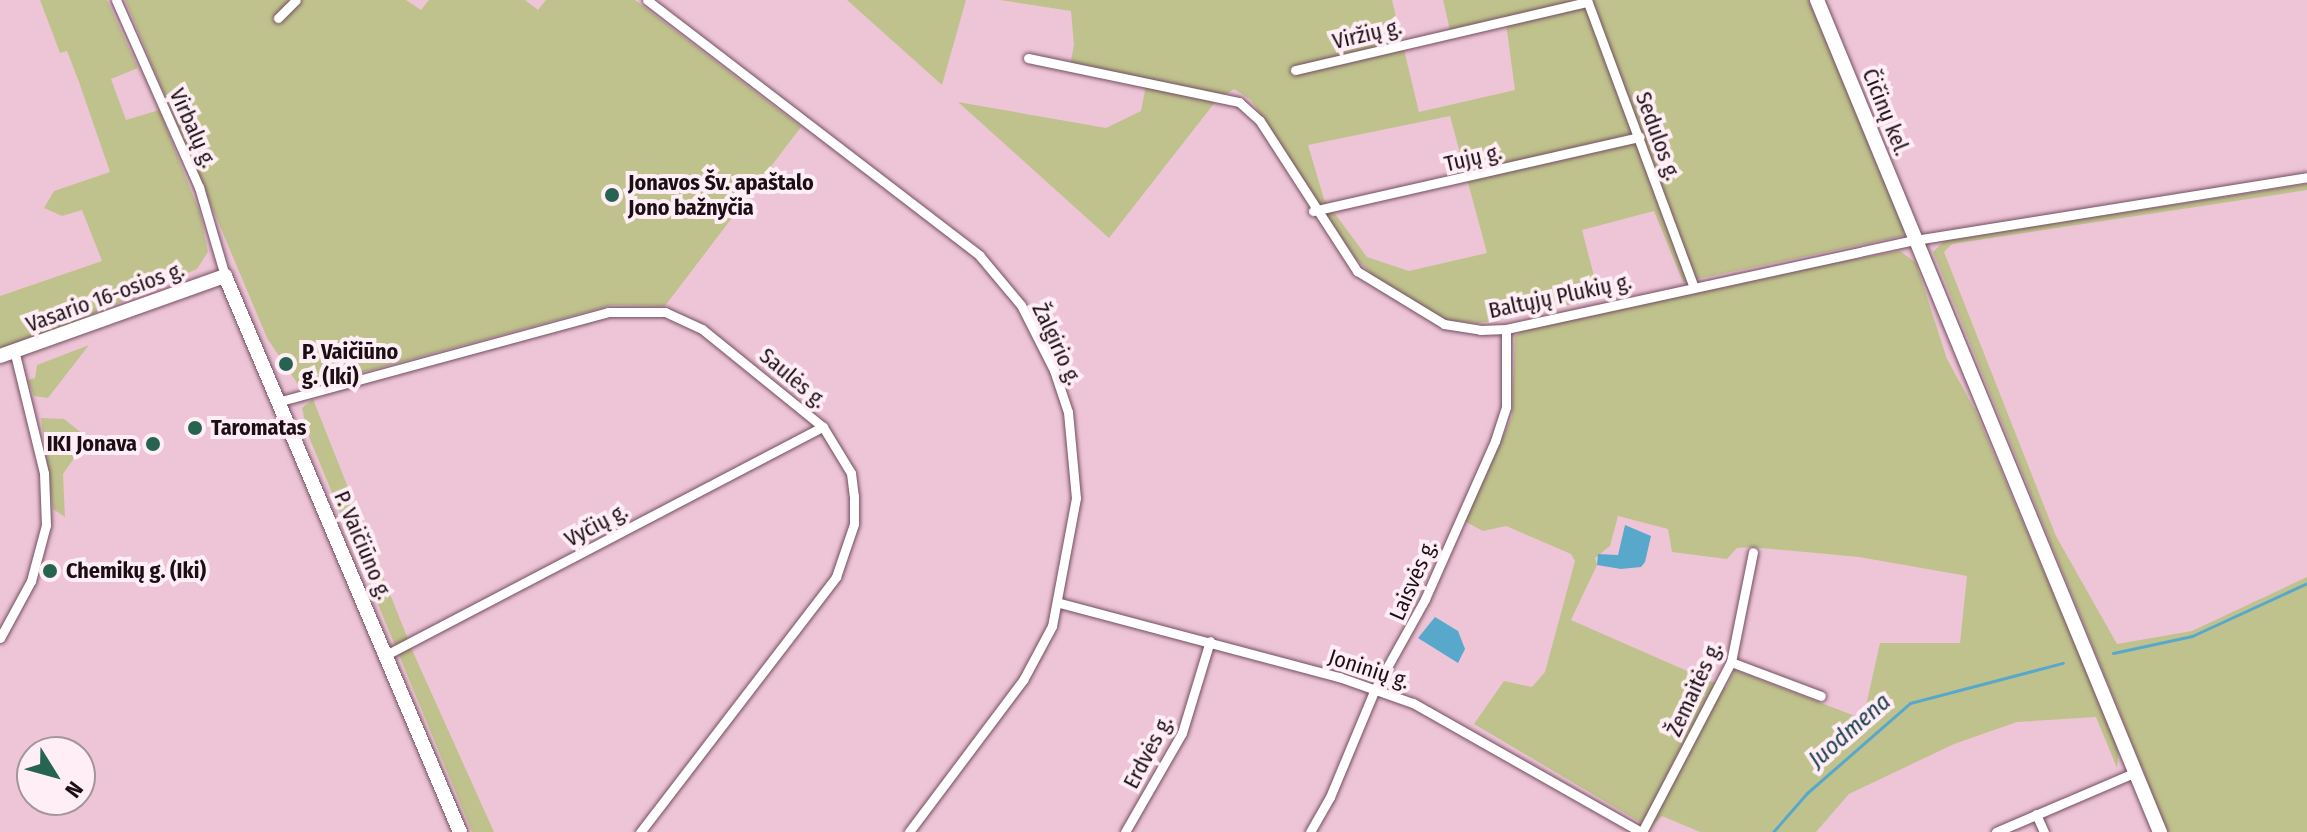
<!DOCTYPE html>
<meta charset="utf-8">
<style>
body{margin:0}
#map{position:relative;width:2307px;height:832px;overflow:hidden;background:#eec5d7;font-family:"Fira Sans Condensed",sans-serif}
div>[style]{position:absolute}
.green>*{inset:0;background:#c0c28d}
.water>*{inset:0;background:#58a8cb}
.stream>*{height:3px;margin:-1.5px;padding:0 1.5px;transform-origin:1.5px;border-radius:1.5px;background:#58a8cb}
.roads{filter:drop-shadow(0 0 2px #724f5f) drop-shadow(0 0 2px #724f5f)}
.street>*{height:9px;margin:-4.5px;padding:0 4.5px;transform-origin:4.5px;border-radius:4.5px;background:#fff}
.secondary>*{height:14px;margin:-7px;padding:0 7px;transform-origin:7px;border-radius:7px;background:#fff}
.dots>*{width:22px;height:22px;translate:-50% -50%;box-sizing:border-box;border:4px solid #ffeef5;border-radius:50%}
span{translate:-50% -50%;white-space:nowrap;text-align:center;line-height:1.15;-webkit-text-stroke:8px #ffeef5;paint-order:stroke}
.street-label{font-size:22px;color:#1b0e14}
.poi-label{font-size:22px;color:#1b0e14;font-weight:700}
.left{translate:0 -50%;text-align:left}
.right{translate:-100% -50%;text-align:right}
.water-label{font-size:24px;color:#204353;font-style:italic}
.north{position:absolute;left:16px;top:736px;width:80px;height:80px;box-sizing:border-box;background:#ffeef5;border:2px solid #a4949b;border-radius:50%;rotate:127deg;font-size:22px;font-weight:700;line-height:32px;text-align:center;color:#1b0e14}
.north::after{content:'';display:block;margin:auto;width:28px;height:36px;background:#266450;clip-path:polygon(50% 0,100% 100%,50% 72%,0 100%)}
</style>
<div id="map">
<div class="green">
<div style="clip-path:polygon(40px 0,107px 0,138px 68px,111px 79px,126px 120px,159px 110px,200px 213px,208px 252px,197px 269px,39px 337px,0 348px,0 296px,102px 261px,82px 210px,62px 216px,44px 208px,54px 191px,110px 172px,79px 82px,67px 51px,60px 53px)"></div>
<div style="clip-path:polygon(125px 0,406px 0,421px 10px,429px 0,525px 0,538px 10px,546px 0,635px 0,801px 127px,665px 306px,612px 305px,301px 389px,267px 338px)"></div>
<div style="clip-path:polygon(847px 0,966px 0,942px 85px)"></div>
<div style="clip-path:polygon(evenodd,1000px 0,1392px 0,1419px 112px,1515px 90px,1505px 16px,1450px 30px,1443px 0,1809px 0,1904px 228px,1903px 236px,1683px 282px,1654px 211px,1582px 230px,1600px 299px,1479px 323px,1445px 320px,1379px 281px,1356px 259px,1251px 100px,1234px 89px,1216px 101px,1109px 238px,958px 102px,1106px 128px,1141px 111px,1146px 85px,1069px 71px,1074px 45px,1071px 11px,1000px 0,1450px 116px,1487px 253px,1409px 271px,1367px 257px,1324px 199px,1308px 145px,1450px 116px)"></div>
<div style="clip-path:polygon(2307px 184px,2307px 190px,1952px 244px,1944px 252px,2056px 536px,2117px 644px,2192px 631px,2307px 577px,2307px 832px,2168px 832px,1933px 252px,1945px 240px)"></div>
<div style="clip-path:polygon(evenodd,1900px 251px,1916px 263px,1947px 359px,1975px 410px,2119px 748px,2117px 768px,2096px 717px,2017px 722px,1954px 744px,1849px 794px,1816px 832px,1700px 832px,1662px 816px,1650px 828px,1474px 724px,1504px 681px,1532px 687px,1545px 672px,1575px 561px,1571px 554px,1506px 526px,1483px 531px,1464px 521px,1512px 417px,1515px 336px,1528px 327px,1717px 284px,1900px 251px,1618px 516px,1668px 529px,1672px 552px,1727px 559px,1737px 548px,1750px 547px,1859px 557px,1967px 576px,1960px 643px,1880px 643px,1863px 719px,1735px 670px,1726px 688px,1571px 620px,1597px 565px,1595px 558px,1610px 546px,1618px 516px)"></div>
<div style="clip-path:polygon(89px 345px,48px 398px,34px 396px,28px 380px,35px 378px,37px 365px)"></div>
<div style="clip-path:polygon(313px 399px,413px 652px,494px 832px,472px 832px,307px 432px,302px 408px)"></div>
<div style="clip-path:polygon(41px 418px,64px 419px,88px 438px,63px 474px,65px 517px,53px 509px)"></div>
</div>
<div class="water">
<div style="clip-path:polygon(1625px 525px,1651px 536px,1645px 562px,1641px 567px,1621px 569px,1597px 565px,1598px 554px,1618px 555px)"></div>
<div style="clip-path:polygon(1435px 617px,1458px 631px,1465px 649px,1458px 663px,1418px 638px)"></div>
</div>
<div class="stream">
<div style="left:2113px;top:653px;width:81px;rotate:-12.1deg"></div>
<div style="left:2192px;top:636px;width:127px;rotate:-24.7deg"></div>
<div style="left:1773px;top:832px;width:52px;rotate:-48.9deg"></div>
<div style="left:1807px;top:793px;width:137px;rotate:-41.1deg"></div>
<div style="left:1910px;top:703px;width:158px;rotate:-14.7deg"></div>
</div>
<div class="roads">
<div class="street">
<div style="left:116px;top:0;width:205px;rotate:66.1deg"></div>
<div style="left:199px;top:187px;width:93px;rotate:73.7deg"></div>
<div style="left:647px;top:0;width:419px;rotate:37.5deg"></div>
<div style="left:979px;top:255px;width:65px;rotate:50deg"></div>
<div style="left:1021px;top:305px;width:73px;rotate:63.1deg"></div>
<div style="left:1054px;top:370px;width:44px;rotate:71.6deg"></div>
<div style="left:1068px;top:412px;width:86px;rotate:84.7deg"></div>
<div style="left:1076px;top:498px;width:130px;rotate:100.6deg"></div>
<div style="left:1052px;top:626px;width:61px;rotate:118.2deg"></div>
<div style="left:1023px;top:680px;width:190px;rotate:126.9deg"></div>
<div style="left:1587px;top:0;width:304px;rotate:69.6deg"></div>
<div style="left:278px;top:18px;width:25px;rotate:-45deg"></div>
<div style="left:1028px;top:58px;width:216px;rotate:11.8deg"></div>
<div style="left:1239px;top:102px;width:28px;rotate:42deg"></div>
<div style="left:1260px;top:121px;width:179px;rotate:57.1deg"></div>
<div style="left:1357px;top:271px;width:102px;rotate:31.3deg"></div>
<div style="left:1444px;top:324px;width:36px;rotate:9deg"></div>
<div style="left:1480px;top:330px;width:26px;rotate:-2deg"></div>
<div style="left:1506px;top:329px;width:419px;rotate:-12.3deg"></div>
<div style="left:1915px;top:240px;width:397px;rotate:-9.1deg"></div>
<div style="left:1295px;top:70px;width:300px;rotate:-13.1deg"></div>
<div style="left:1313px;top:211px;width:335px;rotate:-12.8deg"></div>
<div style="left:281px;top:401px;width:339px;rotate:-15.2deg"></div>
<div style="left:608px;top:312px;width:57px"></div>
<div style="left:665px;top:312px;width:41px;rotate:24.7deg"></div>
<div style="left:702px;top:329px;width:156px;rotate:39deg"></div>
<div style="left:823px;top:427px;width:54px;rotate:58.7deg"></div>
<div style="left:851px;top:473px;width:23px;rotate:83deg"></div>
<div style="left:854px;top:496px;width:28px;rotate:90deg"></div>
<div style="left:854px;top:524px;width:56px;rotate:108.8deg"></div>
<div style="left:836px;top:577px;width:322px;rotate:127.5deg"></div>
<div style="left:1060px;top:603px;width:289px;rotate:14.9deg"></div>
<div style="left:1339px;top:677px;width:78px;rotate:19.4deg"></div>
<div style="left:1413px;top:703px;width:262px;rotate:29.5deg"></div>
<div style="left:0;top:638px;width:65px;rotate:-61.5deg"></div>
<div style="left:31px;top:581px;width:58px;rotate:-75deg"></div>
<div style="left:46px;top:525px;width:52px;rotate:-92.2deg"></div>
<div style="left:44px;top:473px;width:122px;rotate:-103.7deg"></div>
<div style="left:386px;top:655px;width:493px;rotate:-27.6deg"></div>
<div style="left:1731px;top:662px;width:96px;rotate:20.7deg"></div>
<div style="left:2036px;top:814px;width:20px;rotate:66deg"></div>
<div style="left:1125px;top:832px;width:114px;rotate:-60.1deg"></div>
<div style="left:1182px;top:733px;width:96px;rotate:-73.1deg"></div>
<div style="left:1310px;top:832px;width:40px;rotate:-60.3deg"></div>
<div style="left:1330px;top:797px;width:117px;rotate:-67.4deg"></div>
<div style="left:1375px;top:689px;width:103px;rotate:-60.9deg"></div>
<div style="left:1425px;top:599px;width:173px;rotate:-66.1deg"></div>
<div style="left:1495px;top:441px;width:36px;rotate:-72deg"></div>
<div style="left:1506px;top:407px;width:78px;rotate:-90deg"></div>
<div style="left:1642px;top:832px;width:192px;rotate:-62.4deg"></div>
<div style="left:1731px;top:662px;width:112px;rotate:-78.7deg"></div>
<div style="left:1996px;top:832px;width:152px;rotate:-23.2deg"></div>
</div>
<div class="secondary">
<div style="left:1817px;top:0;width:900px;rotate:67.6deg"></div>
<div style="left:0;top:356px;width:239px;rotate:-19.6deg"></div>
<div style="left:225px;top:276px;width:604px;rotate:67.09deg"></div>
</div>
</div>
<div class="dots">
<div style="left:612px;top:195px;background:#266450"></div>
<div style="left:286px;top:364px;background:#266450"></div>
<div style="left:195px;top:428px;background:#266450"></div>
<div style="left:153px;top:444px;background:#266450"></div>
<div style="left:50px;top:571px;background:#266450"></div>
</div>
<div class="street-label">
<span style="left:1367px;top:34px;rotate:-13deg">Viržių g.</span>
<span style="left:1886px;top:112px;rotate:68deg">Čičinų kel.</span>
<span style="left:193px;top:128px;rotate:66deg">Virbalų g.</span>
<span style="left:1658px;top:136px;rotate:70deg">Sedulos g.</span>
<span style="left:1473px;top:158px;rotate:-13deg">Tujų g.</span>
<span style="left:1560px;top:296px;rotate:-12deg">Baltųjų Plukių g.</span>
<span style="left:105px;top:297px;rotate:-20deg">Vasario 16-osios g.</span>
<span style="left:1057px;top:344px;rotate:65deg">Žalgirio g.</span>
<span style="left:793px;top:378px;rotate:40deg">Saulės g.</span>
<span style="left:596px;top:525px;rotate:-28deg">Vyčių g.</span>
<span style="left:363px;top:545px;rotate:67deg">P. Vaičiūno g.</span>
<span style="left:1413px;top:580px;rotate:-66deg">Laisvės g.</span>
<span style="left:1369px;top:669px;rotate:18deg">Joninių g.</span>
<span style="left:1694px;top:689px;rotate:-65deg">Žemaitės g.</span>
<span style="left:1148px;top:752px;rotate:-62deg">Erdvės g.</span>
</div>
<div class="poi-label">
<span class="left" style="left:628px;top:195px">Jonavos Šv. apaštalo<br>Jono bažnyčia</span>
<span class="left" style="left:302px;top:364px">P. Vaičiūno<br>g. (Iki)</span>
<span class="left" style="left:211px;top:428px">Taromatas</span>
<span class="right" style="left:137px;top:444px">IKI Jonava</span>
<span class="left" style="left:66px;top:571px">Chemikų g. (Iki)</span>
</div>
<div class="water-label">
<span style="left:1850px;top:731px;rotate:-41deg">Juodmena</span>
</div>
<div class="north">N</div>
</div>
